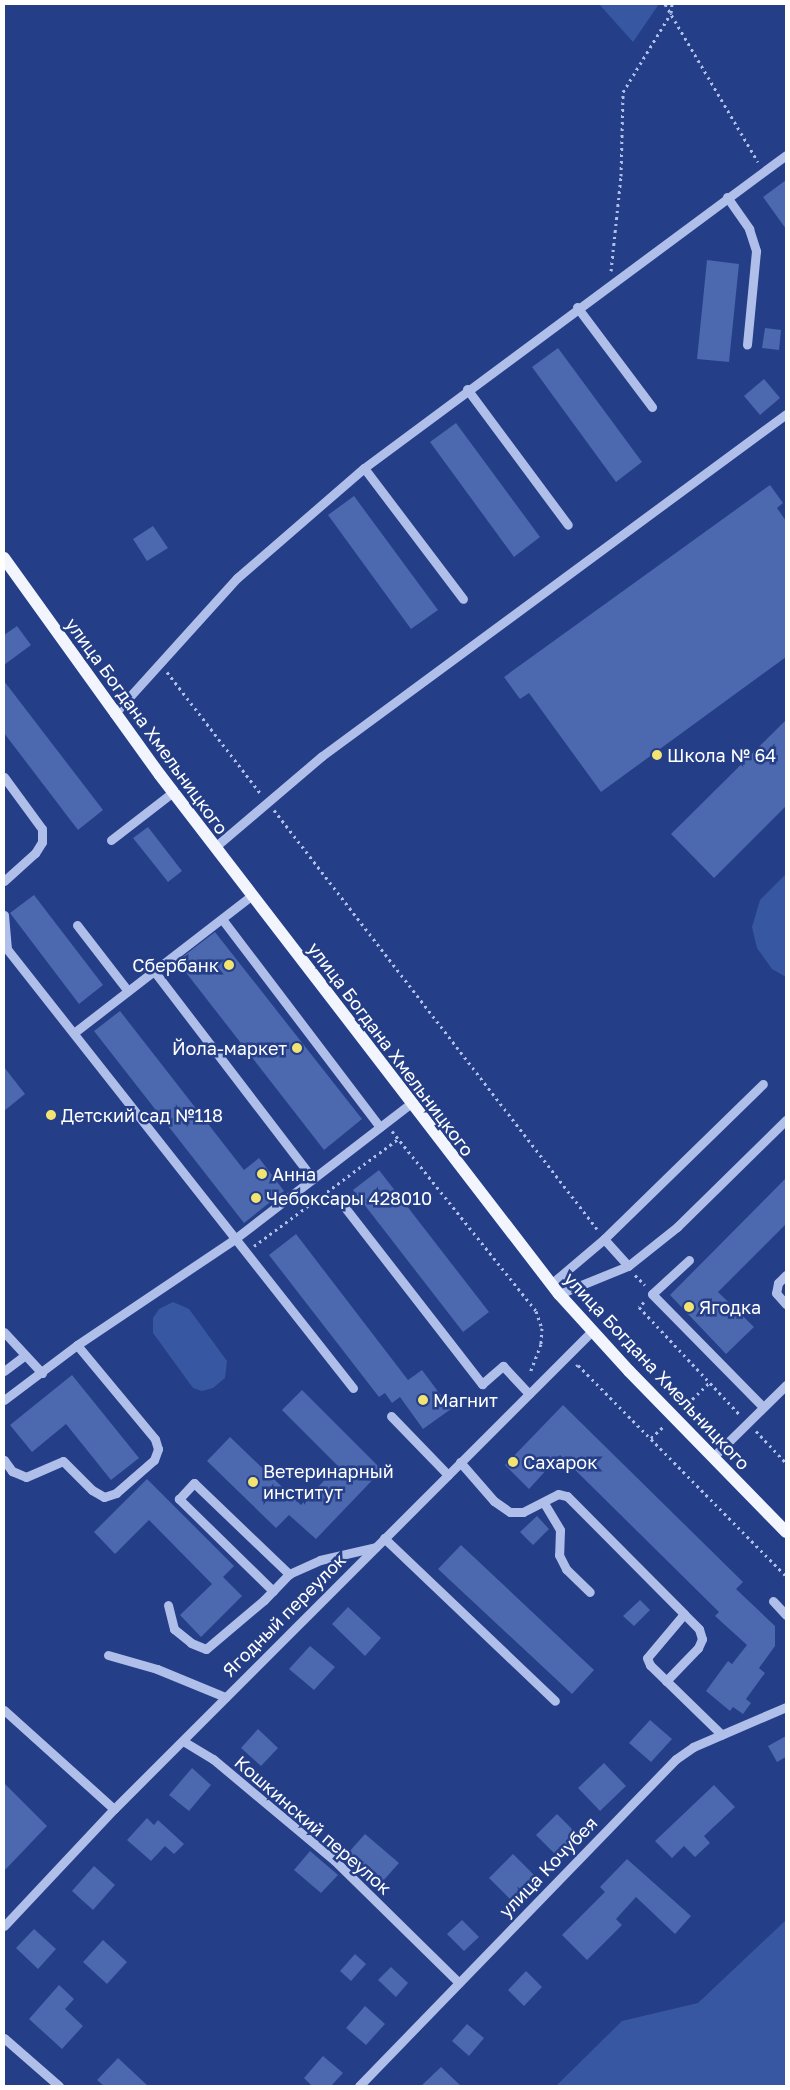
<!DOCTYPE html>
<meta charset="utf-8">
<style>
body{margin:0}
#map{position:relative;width:790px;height:2090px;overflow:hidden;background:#243e87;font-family:"Golos Text",sans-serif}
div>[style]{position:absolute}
.green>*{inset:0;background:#3857a3}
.building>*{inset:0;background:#4c68ae}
.path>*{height:3px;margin-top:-1.5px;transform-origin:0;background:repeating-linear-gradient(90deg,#afbfe9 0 2.5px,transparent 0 6.5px)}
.minor>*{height:9px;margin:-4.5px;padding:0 4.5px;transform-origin:4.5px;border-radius:4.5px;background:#afbfe9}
.major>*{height:12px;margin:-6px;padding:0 6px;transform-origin:6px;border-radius:6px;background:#f2f4fe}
.dots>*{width:14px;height:14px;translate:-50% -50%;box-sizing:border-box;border:2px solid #243e87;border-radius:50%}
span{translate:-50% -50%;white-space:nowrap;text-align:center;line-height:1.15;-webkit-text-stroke:5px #243e87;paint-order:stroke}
.street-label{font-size:18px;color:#fff}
.poi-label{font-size:18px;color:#fff}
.left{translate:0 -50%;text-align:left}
.right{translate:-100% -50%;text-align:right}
.frame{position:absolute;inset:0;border:5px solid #fff;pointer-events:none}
</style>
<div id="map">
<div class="green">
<div style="clip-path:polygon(599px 4px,659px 4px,633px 42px)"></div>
<div style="clip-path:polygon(786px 874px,786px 977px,772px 969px,757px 948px,752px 927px,760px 900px)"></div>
<div style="clip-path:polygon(173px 1302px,189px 1309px,227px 1361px,225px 1378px,213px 1388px,202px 1391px,193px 1388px,153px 1333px,153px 1318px,159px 1309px)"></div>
<div style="clip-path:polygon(786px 1920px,786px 2086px,556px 2086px,622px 2021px,698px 2003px)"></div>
</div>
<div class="building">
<div style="clip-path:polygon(786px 180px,786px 229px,763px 197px)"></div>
<div style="clip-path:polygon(707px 260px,739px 264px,729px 362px,697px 359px)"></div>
<div style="clip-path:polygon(765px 328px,781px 330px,779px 350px,762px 348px)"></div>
<div style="clip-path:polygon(558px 348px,642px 462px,616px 482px,532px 367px)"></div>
<div style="clip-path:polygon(764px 379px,780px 398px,760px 415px,744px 396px)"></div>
<div style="clip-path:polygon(456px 423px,540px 537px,514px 557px,430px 442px)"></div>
<div style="clip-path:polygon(770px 485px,783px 503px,777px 508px,786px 521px,786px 657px,601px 792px,529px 693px,520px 699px,504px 677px)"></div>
<div style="clip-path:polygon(354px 496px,438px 610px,411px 629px,328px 515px)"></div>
<div style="clip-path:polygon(153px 526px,168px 548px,147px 561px,133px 539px)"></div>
<div style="clip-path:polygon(17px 626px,31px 645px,4px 665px,4px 635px)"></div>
<div style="clip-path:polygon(4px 681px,103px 810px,78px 830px,4px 733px)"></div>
<div style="clip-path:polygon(786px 720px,786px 806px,714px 878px,671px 834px)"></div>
<div style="clip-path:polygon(148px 827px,182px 871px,168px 882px,133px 838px)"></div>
<div style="clip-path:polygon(34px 895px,103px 985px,79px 1004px,10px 913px)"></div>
<div style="clip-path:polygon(215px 932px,362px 1119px,324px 1150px,177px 961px)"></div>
<div style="clip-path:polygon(120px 1011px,244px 1170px,259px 1158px,284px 1191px,244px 1223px,94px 1031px)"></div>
<div style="clip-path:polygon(4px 1067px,25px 1094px,4px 1111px)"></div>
<div style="clip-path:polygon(379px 1170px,489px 1312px,463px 1332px,353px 1190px)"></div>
<div style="clip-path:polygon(786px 1178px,786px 1224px,718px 1292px,754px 1327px,726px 1354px,670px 1295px)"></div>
<div style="clip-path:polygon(296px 1234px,408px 1380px,422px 1370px,451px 1409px,423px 1429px,400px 1397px,392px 1403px,385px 1393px,379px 1397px,269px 1255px)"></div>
<div style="clip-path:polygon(72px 1375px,139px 1458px,111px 1480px,66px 1424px,32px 1452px,10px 1425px)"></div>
<div style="clip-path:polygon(302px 1390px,382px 1470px,316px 1539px,289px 1515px,276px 1528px,207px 1461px,230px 1437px,301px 1505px,338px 1466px,282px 1410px)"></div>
<div style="clip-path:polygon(563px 1405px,743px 1582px,736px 1589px,775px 1626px,775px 1646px,759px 1668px,765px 1673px,746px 1699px,751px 1703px,743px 1714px,733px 1707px,730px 1711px,706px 1691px,728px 1661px,732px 1664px,747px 1645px,715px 1616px,719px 1612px,560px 1455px,529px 1489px,505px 1465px)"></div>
<div style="clip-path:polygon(147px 1479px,234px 1566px,223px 1577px,242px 1596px,201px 1637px,180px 1615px,212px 1584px,149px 1520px,115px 1554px,94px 1532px)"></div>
<div style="clip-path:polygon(537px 1516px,549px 1529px,533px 1545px,520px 1532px)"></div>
<div style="clip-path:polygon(461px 1545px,594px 1670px,572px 1694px,438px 1569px)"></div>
<div style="clip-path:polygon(640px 1600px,650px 1610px,634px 1626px,623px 1616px)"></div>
<div style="clip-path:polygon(348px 1607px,381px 1638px,365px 1656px,332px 1624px)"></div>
<div style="clip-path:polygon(310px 1646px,335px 1667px,314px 1690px,289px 1669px)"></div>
<div style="clip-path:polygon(650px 1720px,672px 1739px,651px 1762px,629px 1743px)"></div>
<div style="clip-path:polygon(258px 1729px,278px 1748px,261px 1766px,241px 1748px)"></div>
<div style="clip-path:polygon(786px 1736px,786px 1757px,777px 1762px,768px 1746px)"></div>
<div style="clip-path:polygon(604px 1763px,626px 1786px,600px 1811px,578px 1788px)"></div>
<div style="clip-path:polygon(192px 1768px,211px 1785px,189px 1811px,169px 1795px)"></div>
<div style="clip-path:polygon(4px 1783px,47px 1826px,4px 1871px)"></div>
<div style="clip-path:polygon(714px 1785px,735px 1807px,704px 1836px,710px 1843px,695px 1857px,684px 1846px,672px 1858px,655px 1841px)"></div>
<div style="clip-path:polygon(557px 1814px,578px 1835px,557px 1856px,536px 1835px)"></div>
<div style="clip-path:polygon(147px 1818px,154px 1825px,158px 1820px,184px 1844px,174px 1854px,165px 1846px,151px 1861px,127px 1840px)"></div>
<div style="clip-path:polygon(365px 1834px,399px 1863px,383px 1881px,349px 1852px)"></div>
<div style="clip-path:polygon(310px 1851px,338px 1875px,321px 1893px,294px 1870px)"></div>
<div style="clip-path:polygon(513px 1854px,535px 1876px,511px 1900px,489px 1878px)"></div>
<div style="clip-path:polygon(627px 1859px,691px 1916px,675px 1934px,636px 1897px,616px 1919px,622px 1925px,587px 1960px,562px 1935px,605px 1892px,600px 1887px)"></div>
<div style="clip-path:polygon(94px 1866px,115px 1885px,93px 1910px,72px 1891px)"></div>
<div style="clip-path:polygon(462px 1920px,479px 1937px,464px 1951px,447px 1934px)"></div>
<div style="clip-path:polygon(34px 1929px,56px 1949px,38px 1969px,16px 1948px)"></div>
<div style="clip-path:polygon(103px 1940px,127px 1962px,107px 1984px,83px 1962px)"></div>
<div style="clip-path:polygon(355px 1954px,366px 1964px,351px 1981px,340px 1971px)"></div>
<div style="clip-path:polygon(391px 1967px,408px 1983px,396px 1997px,378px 1980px)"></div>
<div style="clip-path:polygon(526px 1971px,542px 1987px,524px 2006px,508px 1990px)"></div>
<div style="clip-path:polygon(59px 1985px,74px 1999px,65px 2009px,83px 2026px,62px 2049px,29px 2019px)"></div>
<div style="clip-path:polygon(365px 2006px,385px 2024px,366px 2045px,346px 2028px)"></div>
<div style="clip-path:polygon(467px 2024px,484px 2038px,469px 2056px,452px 2041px)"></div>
<div style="clip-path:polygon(323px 2056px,343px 2073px,331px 2086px,312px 2086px,304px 2078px)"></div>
<div style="clip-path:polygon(118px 2058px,148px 2086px,104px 2086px,97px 2080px)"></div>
<div style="clip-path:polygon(441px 2067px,461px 2086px,421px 2086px)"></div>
</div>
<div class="path">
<div style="left:665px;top:4px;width:183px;rotate:59.5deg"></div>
<div style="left:611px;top:271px;width:96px;rotate:-84deg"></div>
<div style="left:621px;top:176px;width:84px;rotate:-88.6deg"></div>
<div style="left:623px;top:92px;width:92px;rotate:-58.7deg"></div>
<div style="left:671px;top:13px;width:9px;rotate:-84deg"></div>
<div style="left:167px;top:672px;width:154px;rotate:52.4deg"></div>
<div style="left:274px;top:810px;width:529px;rotate:52.37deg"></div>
<div style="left:392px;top:1131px;width:231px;rotate:51.3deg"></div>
<div style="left:536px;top:1311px;width:18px;rotate:71deg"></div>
<div style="left:542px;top:1328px;width:16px;rotate:94deg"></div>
<div style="left:541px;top:1344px;width:31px;rotate:111deg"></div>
<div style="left:309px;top:1198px;width:24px;rotate:12deg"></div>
<div style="left:254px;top:1246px;width:179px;rotate:-36.6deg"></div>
<div style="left:635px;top:1275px;width:14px;rotate:45deg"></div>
<div style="left:644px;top:1302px;width:7px;rotate:135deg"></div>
<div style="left:639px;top:1307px;width:146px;rotate:46.9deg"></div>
<div style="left:576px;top:1366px;width:2px;rotate:-27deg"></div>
<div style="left:578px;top:1365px;width:296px;rotate:45.4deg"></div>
<div style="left:683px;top:1408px;width:37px;rotate:-44deg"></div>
<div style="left:756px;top:1431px;width:44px;rotate:46.8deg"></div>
<div style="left:651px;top:1438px;width:19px;rotate:-43deg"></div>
</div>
<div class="minor">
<div style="left:727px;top:197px;width:39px;rotate:55deg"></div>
<div style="left:749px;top:229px;width:23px;rotate:72deg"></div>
<div style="left:756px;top:251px;width:94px;rotate:95.5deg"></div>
<div style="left:577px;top:307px;width:125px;rotate:53.1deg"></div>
<div style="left:467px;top:389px;width:169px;rotate:53.4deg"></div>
<div style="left:364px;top:468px;width:164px;rotate:52.9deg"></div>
<div style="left:114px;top:714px;width:183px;rotate:-47.9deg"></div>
<div style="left:237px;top:578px;width:168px;rotate:-40.9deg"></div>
<div style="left:364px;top:468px;width:525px;rotate:-36.56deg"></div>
<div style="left:4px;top:777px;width:64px;rotate:53.8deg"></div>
<div style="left:42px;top:829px;width:13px;rotate:90deg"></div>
<div style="left:42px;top:842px;width:13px;rotate:122deg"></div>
<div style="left:35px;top:853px;width:42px;rotate:137.9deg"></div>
<div style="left:111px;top:840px;width:78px;rotate:-37.7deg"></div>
<div style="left:215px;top:847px;width:140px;rotate:-40.4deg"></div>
<div style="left:322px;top:756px;width:576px;rotate:-36.39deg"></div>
<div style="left:4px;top:915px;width:34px;rotate:85deg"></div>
<div style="left:7px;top:949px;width:559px;rotate:51.76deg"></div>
<div style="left:222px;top:919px;width:261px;rotate:52.8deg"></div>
<div style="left:77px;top:925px;width:83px;rotate:52.3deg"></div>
<div style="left:154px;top:971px;width:262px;rotate:52.6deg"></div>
<div style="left:75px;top:1032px;width:224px;rotate:-37.7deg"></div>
<div style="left:343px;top:1205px;width:227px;rotate:52.2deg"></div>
<div style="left:482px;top:1384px;width:28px;rotate:-41deg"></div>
<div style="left:503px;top:1366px;width:38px;rotate:47deg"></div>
<div style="left:604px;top:1239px;width:36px;rotate:48deg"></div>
<div style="left:689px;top:1260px;width:50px;rotate:137.4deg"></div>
<div style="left:652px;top:1294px;width:158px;rotate:45.5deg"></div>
<div style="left:786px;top:1275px;width:11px;rotate:135deg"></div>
<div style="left:778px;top:1283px;width:10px;rotate:101deg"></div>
<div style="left:776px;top:1293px;width:15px;rotate:48deg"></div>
<div style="left:551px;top:1284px;width:70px;rotate:-40.3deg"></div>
<div style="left:604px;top:1239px;width:222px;rotate:-44.3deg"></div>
<div style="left:559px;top:1294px;width:74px;rotate:-22.1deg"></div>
<div style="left:628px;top:1266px;width:63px;rotate:-38.5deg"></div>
<div style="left:677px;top:1227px;width:153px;rotate:-44.5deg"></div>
<div style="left:4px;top:1332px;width:56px;rotate:47.2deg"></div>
<div style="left:4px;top:1371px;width:26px;rotate:-37deg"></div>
<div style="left:4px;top:1400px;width:91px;rotate:-37deg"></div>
<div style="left:77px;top:1345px;width:192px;rotate:-33.9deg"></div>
<div style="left:236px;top:1238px;width:220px;rotate:-37.6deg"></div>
<div style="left:391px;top:1416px;width:82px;rotate:46deg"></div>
<div style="left:713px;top:1457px;width:103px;rotate:-44.6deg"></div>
<div style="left:4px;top:1460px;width:14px;rotate:54deg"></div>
<div style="left:12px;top:1471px;width:15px;rotate:23deg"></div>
<div style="left:26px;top:1477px;width:40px;rotate:-23.4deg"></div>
<div style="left:63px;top:1461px;width:41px;rotate:45deg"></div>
<div style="left:92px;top:1490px;width:14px;rotate:30deg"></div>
<div style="left:104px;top:1497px;width:13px;rotate:-18deg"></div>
<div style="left:116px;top:1493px;width:50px;rotate:-41deg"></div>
<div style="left:154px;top:1460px;width:12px;rotate:-70deg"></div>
<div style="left:158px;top:1449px;width:10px;rotate:-107deg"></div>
<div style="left:155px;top:1439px;width:122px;rotate:-129.7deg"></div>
<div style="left:460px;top:1462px;width:52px;rotate:48.9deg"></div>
<div style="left:494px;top:1501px;width:19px;rotate:35deg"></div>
<div style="left:510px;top:1512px;width:13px"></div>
<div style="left:523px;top:1512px;width:39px;rotate:-27deg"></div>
<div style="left:558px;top:1494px;width:9px;rotate:13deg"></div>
<div style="left:567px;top:1496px;width:166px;rotate:45.2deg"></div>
<div style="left:684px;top:1614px;width:57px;rotate:130.1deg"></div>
<div style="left:647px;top:1658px;width:8px;rotate:67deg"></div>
<div style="left:650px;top:1665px;width:100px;rotate:44.2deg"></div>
<div style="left:544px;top:1503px;width:31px;rotate:59deg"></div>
<div style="left:560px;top:1530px;width:25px;rotate:92deg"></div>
<div style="left:559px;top:1555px;width:16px;rotate:63deg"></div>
<div style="left:566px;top:1569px;width:33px;rotate:44deg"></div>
<div style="left:384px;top:1538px;width:236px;rotate:43.6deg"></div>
<div style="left:273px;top:1591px;width:132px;rotate:-135.6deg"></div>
<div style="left:179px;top:1499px;width:22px;rotate:-47deg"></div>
<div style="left:194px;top:1483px;width:132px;rotate:43.8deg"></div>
<div style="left:773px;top:1601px;width:19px;rotate:47deg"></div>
<div style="left:168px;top:1605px;width:25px;rotate:76deg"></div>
<div style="left:174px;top:1629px;width:22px;rotate:39deg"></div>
<div style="left:191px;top:1643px;width:16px;rotate:22deg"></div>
<div style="left:206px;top:1649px;width:76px;rotate:-40.2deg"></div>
<div style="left:264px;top:1600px;width:36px;rotate:-46deg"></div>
<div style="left:289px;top:1574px;width:34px;rotate:-24deg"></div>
<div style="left:320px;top:1560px;width:57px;rotate:-13.1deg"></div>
<div style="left:108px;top:1655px;width:51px;rotate:15.9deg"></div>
<div style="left:157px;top:1669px;width:74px;rotate:22.4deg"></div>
<div style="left:666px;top:1681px;width:46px;rotate:-45.9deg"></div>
<div style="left:698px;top:1648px;width:10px;rotate:-66deg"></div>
<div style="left:702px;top:1639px;width:10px;rotate:-107deg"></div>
<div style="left:699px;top:1629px;width:21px;rotate:-135deg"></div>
<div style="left:4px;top:1710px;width:148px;rotate:42deg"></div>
<div style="left:183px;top:1741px;width:35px;rotate:31deg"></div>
<div style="left:213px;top:1759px;width:158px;rotate:39.9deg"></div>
<div style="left:334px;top:1860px;width:175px;rotate:44.5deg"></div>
<div style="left:4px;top:1926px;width:161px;rotate:-46.8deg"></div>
<div style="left:114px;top:1809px;width:676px;rotate:-45deg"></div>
<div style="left:4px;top:2038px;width:73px;rotate:41.1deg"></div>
<div style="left:359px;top:2086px;width:455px;rotate:-45.9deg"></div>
<div style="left:676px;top:1759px;width:21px;rotate:-35deg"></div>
<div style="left:693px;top:1747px;width:101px;rotate:-23.3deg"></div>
</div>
<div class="major">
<div style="left:4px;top:558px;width:267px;rotate:54.3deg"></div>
<div style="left:160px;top:775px;width:655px;rotate:52.45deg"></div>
<div style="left:559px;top:1294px;width:104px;rotate:47.7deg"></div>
<div style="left:629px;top:1371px;width:225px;rotate:45.7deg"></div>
</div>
<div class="dots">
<div style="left:657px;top:755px;background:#f3e472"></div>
<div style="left:229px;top:965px;background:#f3e472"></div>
<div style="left:297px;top:1048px;background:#f3e472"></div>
<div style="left:51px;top:1115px;background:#f3e472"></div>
<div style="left:262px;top:1174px;background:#f3e472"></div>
<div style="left:256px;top:1198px;background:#f3e472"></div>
<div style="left:689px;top:1307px;background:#f3e472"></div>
<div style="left:423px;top:1400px;background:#f3e472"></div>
<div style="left:513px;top:1462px;background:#f3e472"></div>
<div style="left:253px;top:1482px;background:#f3e472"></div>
</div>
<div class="street-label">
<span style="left:147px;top:726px;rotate:54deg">улица Богдана Хмельницкого</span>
<span style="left:391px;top:1049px;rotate:53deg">улица Богдана Хмельницкого</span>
<span style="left:657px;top:1371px;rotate:47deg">улица Богдана Хмельницкого</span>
<span style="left:284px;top:1615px;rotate:-45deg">Ягодный переулок</span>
<span style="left:313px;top:1825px;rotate:41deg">Кошкинский переулок</span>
<span style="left:548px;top:1867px;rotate:-46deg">улица Кочубея</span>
</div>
<div class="poi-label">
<span class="left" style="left:667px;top:755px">Школа № 64</span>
<span class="right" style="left:219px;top:965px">Сбербанк</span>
<span class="right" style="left:287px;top:1048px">Йола-маркет</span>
<span class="left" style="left:61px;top:1115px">Детский сад №118</span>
<span class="left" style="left:272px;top:1174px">Анна</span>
<span class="left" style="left:266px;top:1198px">Чебоксары 428010</span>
<span class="left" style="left:699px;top:1307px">Ягодка</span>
<span class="left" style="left:433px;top:1400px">Магнит</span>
<span class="left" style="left:523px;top:1462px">Сахарок</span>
<span class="left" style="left:263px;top:1482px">Ветеринарный<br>институт</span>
</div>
<div class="frame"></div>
</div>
